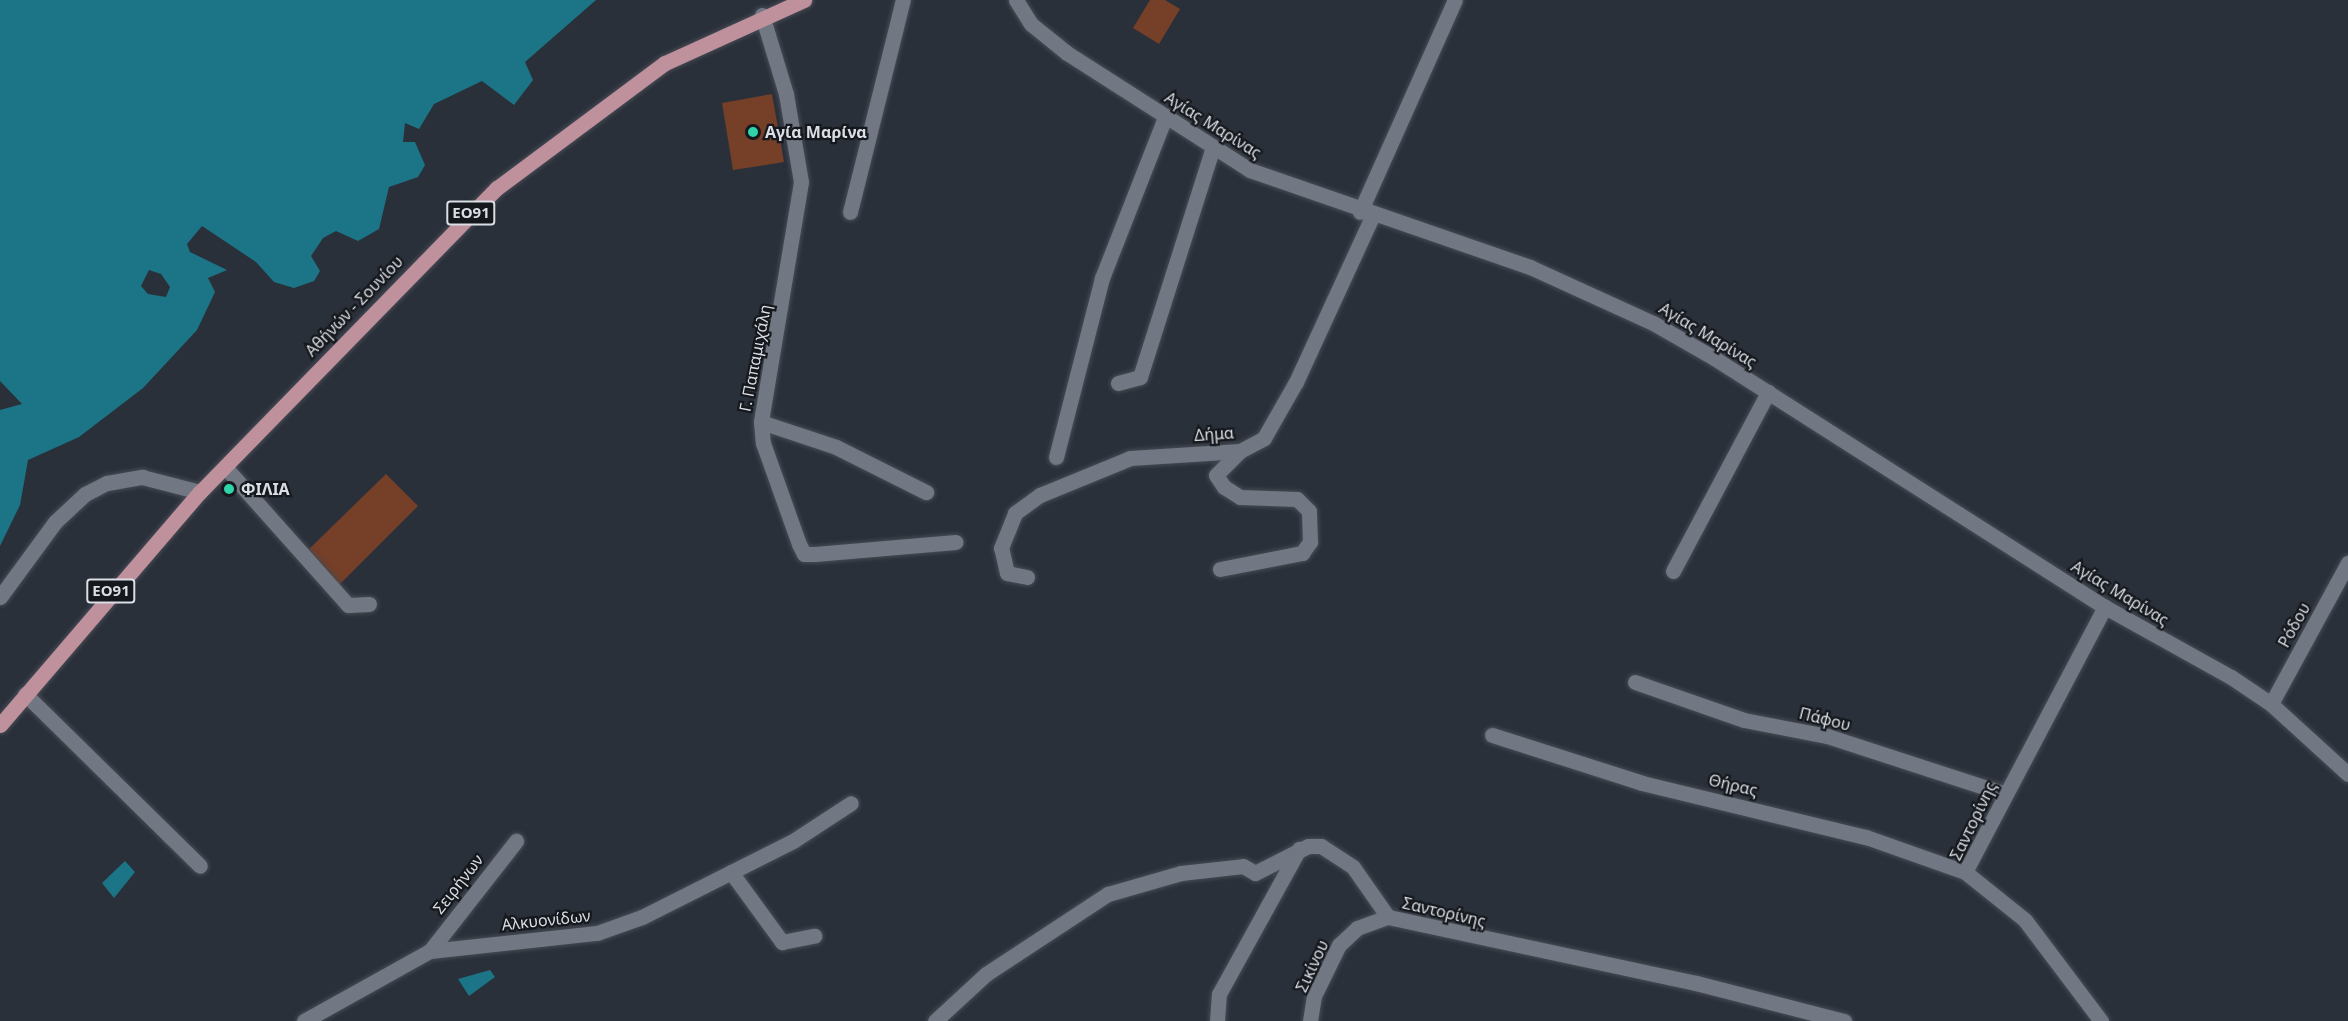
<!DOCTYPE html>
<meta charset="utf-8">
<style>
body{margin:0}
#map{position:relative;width:2348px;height:1021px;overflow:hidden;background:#2a303a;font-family:"Noto Sans",sans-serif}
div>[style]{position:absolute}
.water>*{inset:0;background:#1b7586}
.building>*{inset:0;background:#753f28}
.roads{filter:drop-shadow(0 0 2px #474b54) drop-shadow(0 0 2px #474b54)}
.minor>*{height:15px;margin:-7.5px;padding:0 7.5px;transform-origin:7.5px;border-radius:7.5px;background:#717883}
.major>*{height:15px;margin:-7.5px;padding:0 7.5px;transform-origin:7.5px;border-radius:7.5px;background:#be919d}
.dots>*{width:16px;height:16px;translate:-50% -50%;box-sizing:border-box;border:3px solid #15181c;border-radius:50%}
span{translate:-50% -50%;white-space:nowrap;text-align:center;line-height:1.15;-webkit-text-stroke:4.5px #15181c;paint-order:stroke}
.shield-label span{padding:2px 4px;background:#15181c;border:2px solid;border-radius:4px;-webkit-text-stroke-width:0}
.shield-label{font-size:15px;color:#dadee5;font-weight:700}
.street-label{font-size:16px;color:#dadee5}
.poi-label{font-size:16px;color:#dadee5;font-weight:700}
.left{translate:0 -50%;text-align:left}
</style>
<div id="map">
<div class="water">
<div style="clip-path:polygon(evenodd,0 0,596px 0,525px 62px,533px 80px,514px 105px,482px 81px,434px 104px,419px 129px,405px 123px,403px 142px,415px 142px,425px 165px,418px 177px,389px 187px,379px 229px,358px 241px,336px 231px,323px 238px,311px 256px,320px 271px,314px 281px,294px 288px,274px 282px,256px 262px,202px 226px,187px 244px,190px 252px,227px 270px,208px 278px,215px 292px,197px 330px,143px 388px,79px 437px,28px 460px,20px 505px,0 546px,0 410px,22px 404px,0 381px,0 0,149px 270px,161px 274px,170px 287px,166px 297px,148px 294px,141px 286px,149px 270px)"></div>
<div style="clip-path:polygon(125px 861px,135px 872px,114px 898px,102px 883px)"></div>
<div style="clip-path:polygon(490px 970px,495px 977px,469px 996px,458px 979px)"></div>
</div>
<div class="building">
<div style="clip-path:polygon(1150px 0,1165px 0,1180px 9px,1159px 44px,1133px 28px)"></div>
<div style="clip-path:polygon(772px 94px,784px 162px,733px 170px,722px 103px)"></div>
<div style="clip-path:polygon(386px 474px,418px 506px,339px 585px,305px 553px)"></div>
</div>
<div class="roads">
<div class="minor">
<div style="left:1016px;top:0;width:28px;rotate:58deg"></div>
<div style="left:1031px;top:24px;width:46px;rotate:38.9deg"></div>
<div style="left:1067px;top:53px;width:217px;rotate:32.6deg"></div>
<div style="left:1250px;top:170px;width:296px;rotate:19.1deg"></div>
<div style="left:1530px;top:267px;width:135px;rotate:24.5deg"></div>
<div style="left:1653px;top:323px;width:70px;rotate:29.8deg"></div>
<div style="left:1714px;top:358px;width:464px;rotate:32.5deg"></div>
<div style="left:2105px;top:607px;width:144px;rotate:29.1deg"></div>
<div style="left:2231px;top:677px;width:48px;rotate:34deg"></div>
<div style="left:2271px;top:704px;width:104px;rotate:42.3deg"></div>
<div style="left:762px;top:15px;width:83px;rotate:73.1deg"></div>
<div style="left:786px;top:94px;width:89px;rotate:80.3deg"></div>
<div style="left:801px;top:182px;width:243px;rotate:99.5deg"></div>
<div style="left:761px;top:422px;width:21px;rotate:85deg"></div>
<div style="left:763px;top:443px;width:107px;rotate:70.4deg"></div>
<div style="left:799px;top:544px;width:11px;rotate:63deg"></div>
<div style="left:804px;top:554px;width:11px"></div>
<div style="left:815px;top:554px;width:141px;rotate:-4.9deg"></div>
<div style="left:850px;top:212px;width:219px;rotate:-76deg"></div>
<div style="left:1360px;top:212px;width:232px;rotate:-65.9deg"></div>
<div style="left:1118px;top:383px;width:23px;rotate:-15deg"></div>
<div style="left:1140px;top:377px;width:241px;rotate:-72.4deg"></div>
<div style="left:761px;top:422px;width:79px;rotate:18.4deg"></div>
<div style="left:836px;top:447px;width:101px;rotate:26.6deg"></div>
<div style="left:1056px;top:457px;width:185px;rotate:-75.6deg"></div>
<div style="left:1102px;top:278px;width:173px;rotate:-68.6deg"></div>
<div style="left:225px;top:467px;width:185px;rotate:48.3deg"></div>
<div style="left:348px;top:605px;width:21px;rotate:-3deg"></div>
<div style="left:1220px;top:569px;width:84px;rotate:-11deg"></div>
<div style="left:1302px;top:553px;width:14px;rotate:-54deg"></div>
<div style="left:1310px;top:542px;width:31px;rotate:-92deg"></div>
<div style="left:1309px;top:511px;width:17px;rotate:-135deg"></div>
<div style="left:1297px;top:499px;width:57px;rotate:-178deg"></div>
<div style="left:1240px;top:497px;width:19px;rotate:-148deg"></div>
<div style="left:1224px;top:487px;width:14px;rotate:-124deg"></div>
<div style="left:1216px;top:475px;width:34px;rotate:-45deg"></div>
<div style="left:1673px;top:571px;width:203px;rotate:-62deg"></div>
<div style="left:1027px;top:577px;width:20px;rotate:-169deg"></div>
<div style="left:1007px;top:573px;width:26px;rotate:-103deg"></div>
<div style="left:1001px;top:548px;width:38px;rotate:-68deg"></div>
<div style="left:1015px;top:513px;width:31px;rotate:-36deg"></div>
<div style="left:1040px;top:495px;width:97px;rotate:-22.3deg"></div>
<div style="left:1130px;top:458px;width:110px;rotate:-3.6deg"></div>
<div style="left:1240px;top:451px;width:27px;rotate:-28deg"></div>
<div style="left:1264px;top:438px;width:64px;rotate:-60.3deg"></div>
<div style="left:1296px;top:382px;width:182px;rotate:-65.3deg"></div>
<div style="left:0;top:597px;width:93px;rotate:-53.7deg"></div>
<div style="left:55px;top:522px;width:41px;rotate:-43deg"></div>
<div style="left:85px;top:494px;width:25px;rotate:-27deg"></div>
<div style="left:107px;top:483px;width:36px;rotate:-10deg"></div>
<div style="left:142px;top:477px;width:60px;rotate:14.5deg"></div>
<div style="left:1635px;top:682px;width:115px;rotate:19.2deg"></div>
<div style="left:1744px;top:720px;width:85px;rotate:10.9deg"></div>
<div style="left:1827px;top:736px;width:187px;rotate:18deg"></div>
<div style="left:25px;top:694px;width:245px;rotate:44.5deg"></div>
<div style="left:2271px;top:704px;width:161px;rotate:-61.4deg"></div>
<div style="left:1492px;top:735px;width:157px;rotate:17.7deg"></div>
<div style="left:1642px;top:783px;width:230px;rotate:13.6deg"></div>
<div style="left:1866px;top:837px;width:105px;rotate:19.5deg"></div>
<div style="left:731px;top:872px;width:87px;rotate:53.9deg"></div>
<div style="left:782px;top:942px;width:33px;rotate:-11deg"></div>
<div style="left:430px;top:951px;width:140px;rotate:-52deg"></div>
<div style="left:304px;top:1021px;width:144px;rotate:-29.1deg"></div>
<div style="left:430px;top:951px;width:168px;rotate:-6.2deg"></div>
<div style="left:597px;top:933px;width:48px;rotate:-19.6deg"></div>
<div style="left:642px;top:917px;width:169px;rotate:-26.7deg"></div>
<div style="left:793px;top:841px;width:69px;rotate:-33.2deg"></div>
<div style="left:935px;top:1021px;width:69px;rotate:-42.7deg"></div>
<div style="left:986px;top:974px;width:146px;rotate:-33.3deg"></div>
<div style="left:1108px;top:894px;width:76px;rotate:-16deg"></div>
<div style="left:1181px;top:873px;width:62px;rotate:-6.4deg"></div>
<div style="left:1243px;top:866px;width:14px;rotate:30deg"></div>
<div style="left:1255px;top:873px;width:59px;rotate:-27deg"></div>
<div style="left:1308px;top:846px;width:13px"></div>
<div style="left:1321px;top:846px;width:38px;rotate:33deg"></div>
<div style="left:1353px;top:867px;width:61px;rotate:55deg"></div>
<div style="left:1388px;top:917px;width:315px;rotate:12.1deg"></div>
<div style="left:1696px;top:983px;width:153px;rotate:14.4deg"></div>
<div style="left:1217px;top:1021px;width:27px;rotate:-86deg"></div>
<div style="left:1219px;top:994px;width:166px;rotate:-61.1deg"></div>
<div style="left:1310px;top:1021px;width:25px;rotate:-81deg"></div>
<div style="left:1314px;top:996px;width:57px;rotate:-63.9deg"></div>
<div style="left:1339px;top:945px;width:25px;rotate:-43deg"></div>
<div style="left:1357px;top:928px;width:33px;rotate:-20deg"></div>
<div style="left:2101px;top:1021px;width:126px;rotate:-127deg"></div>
<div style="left:2025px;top:920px;width:77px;rotate:-141.3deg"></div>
<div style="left:1965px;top:872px;width:300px;rotate:-62.2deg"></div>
</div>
<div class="major">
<div style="left:0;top:725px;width:307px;rotate:-49.4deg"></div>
<div style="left:200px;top:492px;width:425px;rotate:-45.7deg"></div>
<div style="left:497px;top:188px;width:209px;rotate:-36.7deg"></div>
<div style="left:665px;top:63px;width:153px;rotate:-24.4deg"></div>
</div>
</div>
<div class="dots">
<div style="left:753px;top:132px;background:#2fd4aa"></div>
<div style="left:229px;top:489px;background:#2fd4aa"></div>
</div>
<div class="shield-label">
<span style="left:471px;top:213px">ΕΟ91</span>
<span style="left:111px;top:591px">ΕΟ91</span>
</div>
<div class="street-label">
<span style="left:1213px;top:125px;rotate:32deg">Αγίας Μαρίνας</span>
<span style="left:354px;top:306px;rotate:-46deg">Αθήνών - Σουνίου</span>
<span style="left:1708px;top:335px;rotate:31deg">Αγίας Μαρίνας</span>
<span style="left:755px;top:358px;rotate:-79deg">Γ. Παπαμιχάλη</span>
<span style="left:1214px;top:434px;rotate:-4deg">Δήμα</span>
<span style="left:2120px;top:593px;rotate:31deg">Αγίας Μαρίνας</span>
<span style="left:2294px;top:625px;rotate:-61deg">Ρόδου</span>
<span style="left:1825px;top:719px;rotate:14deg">Πάφου</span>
<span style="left:1733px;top:785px;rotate:13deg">Θήρας</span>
<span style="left:1973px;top:821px;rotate:-64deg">Σαντορίνης</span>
<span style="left:458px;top:884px;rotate:-52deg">Σειρήνων</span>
<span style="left:1444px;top:912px;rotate:13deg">Σαντορίνης</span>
<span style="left:546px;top:920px;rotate:-6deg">Αλκυονίδων</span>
<span style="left:1312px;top:966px;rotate:-65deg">Σικίνου</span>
</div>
<div class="poi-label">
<span class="left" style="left:765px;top:132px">Αγία Μαρίνα</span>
<span class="left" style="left:241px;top:489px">ΦΙΛΙΑ</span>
</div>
</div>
